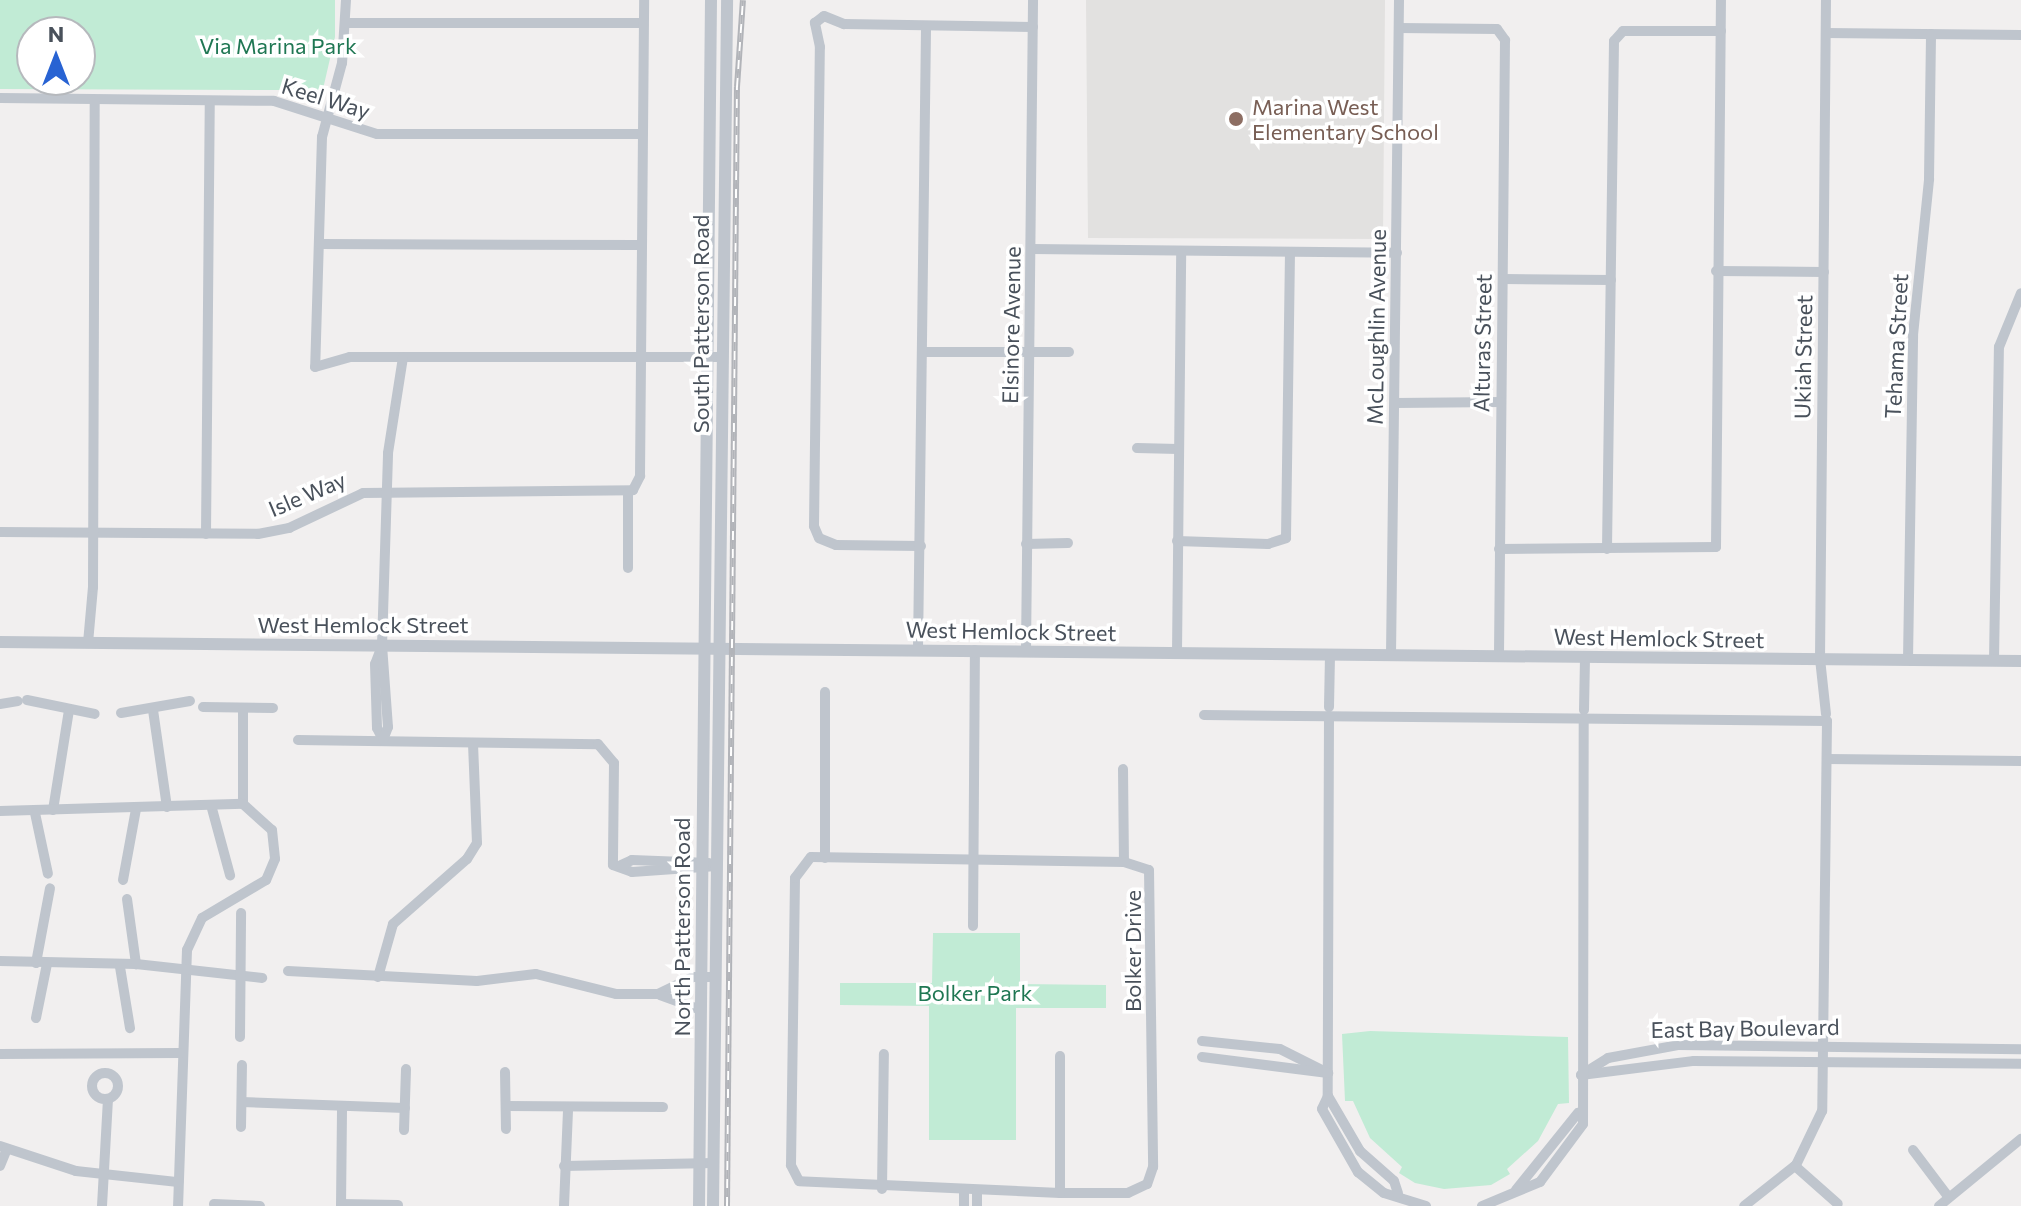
<!DOCTYPE html>
<style>
body{margin:0}
#map{position:relative;width:2021px;height:1206px;overflow:hidden;background:#f1efef;font-family:Commissioner,sans-serif}
div>[style]{position:absolute}
.education>*{inset:0;background:#e2e1e0}
.green>*{inset:0;background:#c1ebd5}
.minor>*{height:10px;margin:-5px;padding:0 5px;transform-origin:5px;border-radius:5px;background:#bfc5cd}
.minor>.ring{margin:-5px;padding:0;box-sizing:content-box;background:none;border:10px solid #bfc5cd;border-radius:50%}
.tertiary>*{height:12px;margin:-6px;padding:0 6px;transform-origin:6px;border-radius:6px;background:#bfc5cd}
.rail>*{height:6px;margin-top:-3px;transform-origin:0;background:repeating-linear-gradient(90deg,#fff 0 9px,#b2b4b9 0 18px);box-sizing:border-box;border-block:2px solid #b2b4b9}
.dots>*{width:22px;height:22px;translate:-50% -50%;box-sizing:border-box;border:4px solid #fff;border-radius:50%}
span{translate:-50% -50%;white-space:nowrap;text-align:center;line-height:1.15;-webkit-text-stroke:7px #fff;paint-order:stroke}
.park-label{font-size:22px;color:#1f7753}
.street-label{font-size:22px;color:#49515b}
.education-label{font-size:22px;color:#785e54}
.left{translate:0 -50%;text-align:left}
.north{position:absolute;left:16px;top:16px;width:80px;height:80px;box-sizing:border-box;background:#fff;border:2px solid #b6b9bd;border-radius:50%;rotate:0deg;font-size:22px;font-weight:700;line-height:32px;text-align:center;color:#49515b}
.north::after{content:'';display:block;margin:auto;width:28px;height:36px;background:#2863d3;clip-path:polygon(50% 0,100% 100%,50% 72%,0 100%)}
</style>
<div id="map">
<div class="education">
<div style="clip-path:polygon(1086px 0,1385px 0,1383px 239px,1088px 238px)"></div>
</div>
<div class="green">
<div style="clip-path:polygon(evenodd,0 0,335px 0,335px 37px,320px 102px,282px 90px,0 89px,0 0,32px 32px,80px 32px,80px 80px,32px 80px,32px 32px)"></div>
<div style="clip-path:polygon(933px 933px,1020px 933px,1020px 984px,1106px 985px,1106px 1008px,1016px 1008px,1016px 1140px,929px 1140px,929px 1006px,840px 1005px,840px 983px,932px 983px)"></div>
<div style="clip-path:polygon(1370px 1031px,1568px 1037px,1569px 1103px,1558px 1104px,1538px 1141px,1507px 1169px,1510px 1174px,1491px 1185px,1444px 1189px,1415px 1183px,1399px 1173px,1402px 1167px,1370px 1138px,1353px 1101px,1345px 1101px,1342px 1034px)"></div>
</div>
<div class="minor">
<div style="left:346px;top:0;width:63px;rotate:93.6deg"></div>
<div style="left:342px;top:63px;width:77px;rotate:105.1deg"></div>
<div style="left:322px;top:137px;width:230px;rotate:91.7deg"></div>
<div style="left:315px;top:367px;width:36px;rotate:-16deg"></div>
<div style="left:350px;top:357px;width:370px"></div>
<div style="left:346px;top:23px;width:297px"></div>
<div style="left:1399px;top:28px;width:98px;rotate:0.6deg"></div>
<div style="left:1497px;top:29px;width:14px;rotate:54deg"></div>
<div style="left:1505px;top:40px;width:616px;rotate:90.56deg"></div>
<div style="left:1826px;top:33px;width:195px;rotate:0.6deg"></div>
<div style="left:0;top:98px;width:274px;rotate:0.6deg"></div>
<div style="left:274px;top:101px;width:108px;rotate:17.8deg"></div>
<div style="left:377px;top:134px;width:263px"></div>
<div style="left:320px;top:244px;width:319px;rotate:0.2deg"></div>
<div style="left:1032px;top:249px;width:365px;rotate:0.6deg"></div>
<div style="left:1716px;top:271px;width:108px;rotate:0.5deg"></div>
<div style="left:1504px;top:279px;width:107px;rotate:0.5deg"></div>
<div style="left:923px;top:352px;width:146px"></div>
<div style="left:1396px;top:403px;width:105px;rotate:-0.5deg"></div>
<div style="left:1137px;top:448px;width:41px;rotate:1.4deg"></div>
<div style="left:0;top:532px;width:258px;rotate:0.4deg"></div>
<div style="left:258px;top:534px;width:32px;rotate:-11deg"></div>
<div style="left:289px;top:528px;width:82px;rotate:-25.3deg"></div>
<div style="left:363px;top:493px;width:270px;rotate:-0.6deg"></div>
<div style="left:633px;top:490px;width:16px;rotate:-63deg"></div>
<div style="left:640px;top:476px;width:476px;rotate:-89.5deg"></div>
<div style="left:206px;top:534px;width:433px;rotate:-89.5deg"></div>
<div style="left:1177px;top:541px;width:91px;rotate:1.9deg"></div>
<div style="left:1268px;top:544px;width:19px;rotate:-18deg"></div>
<div style="left:1286px;top:538px;width:286px;rotate:-89.2deg"></div>
<div style="left:1026px;top:544px;width:42px;rotate:-1.4deg"></div>
<div style="left:921px;top:546px;width:85px;rotate:-179.3deg"></div>
<div style="left:836px;top:545px;width:18px;rotate:-158deg"></div>
<div style="left:819px;top:538px;width:13px;rotate:-113deg"></div>
<div style="left:814px;top:526px;width:479px;rotate:-89.3deg"></div>
<div style="left:820px;top:47px;width:25px;rotate:-102deg"></div>
<div style="left:815px;top:23px;width:11px;rotate:-38deg"></div>
<div style="left:824px;top:16px;width:22px;rotate:22deg"></div>
<div style="left:844px;top:24px;width:189px;rotate:0.9deg"></div>
<div style="left:1499px;top:549px;width:217px;rotate:-0.5deg"></div>
<div style="left:1716px;top:547px;width:547px;rotate:-89.48deg"></div>
<div style="left:1607px;top:549px;width:508px;rotate:-89.21deg"></div>
<div style="left:1614px;top:41px;width:13px;rotate:-48deg"></div>
<div style="left:1623px;top:31px;width:98px"></div>
<div style="left:628px;top:568px;width:76px;rotate:-90deg"></div>
<div style="left:88px;top:643px;width:56px;rotate:-84.9deg"></div>
<div style="left:93px;top:587px;width:487px;rotate:-89.8deg"></div>
<div style="left:382px;top:646px;width:19px;rotate:111deg"></div>
<div style="left:375px;top:664px;width:64px;rotate:88.2deg"></div>
<div style="left:377px;top:728px;width:13px;rotate:63deg"></div>
<div style="left:918px;top:649px;width:623px;rotate:-89.26deg"></div>
<div style="left:1026px;top:650px;width:650px;rotate:-89.38deg"></div>
<div style="left:1177px;top:653px;width:402px;rotate:-89.4deg"></div>
<div style="left:1391px;top:655px;width:655px;rotate:-89.3deg"></div>
<div style="left:1908px;top:660px;width:325px;rotate:-89.1deg"></div>
<div style="left:1913px;top:335px;width:157px;rotate:-84.1deg"></div>
<div style="left:1929px;top:179px;width:145px;rotate:-89.2deg"></div>
<div style="left:1994px;top:661px;width:314px;rotate:-89.1deg"></div>
<div style="left:1999px;top:347px;width:58px;rotate:-67.8deg"></div>
<div style="left:27px;top:700px;width:69px;rotate:11.6deg"></div>
<div style="left:0;top:704px;width:18px;rotate:-9deg"></div>
<div style="left:203px;top:707px;width:70px;rotate:0.8deg"></div>
<div style="left:1329px;top:707px;width:52px;rotate:-88.9deg"></div>
<div style="left:243px;top:709px;width:95px;rotate:90deg"></div>
<div style="left:153px;top:710px;width:98px;rotate:81.8deg"></div>
<div style="left:1584px;top:710px;width:53px;rotate:-88.9deg"></div>
<div style="left:121px;top:713px;width:70px;rotate:-9.9deg"></div>
<div style="left:1826px;top:714px;width:55px;rotate:-96.2deg"></div>
<div style="left:1820px;top:659px;width:659px;rotate:-89.48deg"></div>
<div style="left:1204px;top:715px;width:623px;rotate:0.55deg"></div>
<div style="left:1827px;top:721px;width:390px;rotate:90.7deg"></div>
<div style="left:1822px;top:1111px;width:60px;rotate:115.7deg"></div>
<div style="left:1796px;top:1165px;width:66px;rotate:141.7deg"></div>
<div style="left:1329px;top:716px;width:380px;rotate:90.2deg"></div>
<div style="left:1328px;top:1096px;width:14px;rotate:115deg"></div>
<div style="left:1322px;top:1109px;width:73px;rotate:60.3deg"></div>
<div style="left:1358px;top:1172px;width:33px;rotate:39deg"></div>
<div style="left:1384px;top:1193px;width:44px;rotate:17.2deg"></div>
<div style="left:298px;top:740px;width:300px;rotate:0.8deg"></div>
<div style="left:598px;top:744px;width:25px;rotate:50deg"></div>
<div style="left:614px;top:763px;width:102px;rotate:90.6deg"></div>
<div style="left:613px;top:865px;width:20px;rotate:20deg"></div>
<div style="left:632px;top:872px;width:85px;rotate:-4deg"></div>
<div style="left:383px;top:740px;width:14px;rotate:-69deg"></div>
<div style="left:388px;top:727px;width:81px;rotate:-94.2deg"></div>
<div style="left:382px;top:646px;width:193px;rotate:-88.2deg"></div>
<div style="left:388px;top:453px;width:97px;rotate:-81.1deg"></div>
<div style="left:1828px;top:759px;width:193px;rotate:0.6deg"></div>
<div style="left:1123px;top:769px;width:93px;rotate:89.4deg"></div>
<div style="left:211px;top:805px;width:73px;rotate:74.8deg"></div>
<div style="left:53px;top:810px;width:101px;rotate:-80.9deg"></div>
<div style="left:0;top:811px;width:243px;rotate:-1.7deg"></div>
<div style="left:243px;top:804px;width:39px;rotate:42deg"></div>
<div style="left:272px;top:830px;width:29px;rotate:84deg"></div>
<div style="left:275px;top:859px;width:23px;rotate:113deg"></div>
<div style="left:266px;top:880px;width:74px;rotate:149.3deg"></div>
<div style="left:202px;top:918px;width:35px;rotate:115deg"></div>
<div style="left:187px;top:950px;width:256px;rotate:92deg"></div>
<div style="left:35px;top:813px;width:62px;rotate:78deg"></div>
<div style="left:811px;top:857px;width:313px;rotate:0.9deg"></div>
<div style="left:1124px;top:862px;width:26px;rotate:18deg"></div>
<div style="left:1149px;top:870px;width:297px;rotate:89.2deg"></div>
<div style="left:1153px;top:1167px;width:18px;rotate:109deg"></div>
<div style="left:1147px;top:1184px;width:21px;rotate:155deg"></div>
<div style="left:1128px;top:1193px;width:68px;rotate:180deg"></div>
<div style="left:1060px;top:1193px;width:261px;rotate:-177.4deg"></div>
<div style="left:799px;top:1181px;width:18px;rotate:-117deg"></div>
<div style="left:791px;top:1165px;width:287px;rotate:-89.2deg"></div>
<div style="left:795px;top:878px;width:26px;rotate:-53deg"></div>
<div style="left:825px;top:858px;width:166px;rotate:-90deg"></div>
<div style="left:621px;top:865px;width:12px;rotate:-24deg"></div>
<div style="left:632px;top:860px;width:77px;rotate:2.2deg"></div>
<div style="left:123px;top:880px;width:72px;rotate:-79.6deg"></div>
<div style="left:127px;top:899px;width:66px;rotate:82.1deg"></div>
<div style="left:973px;top:926px;width:276px;rotate:-89.6deg"></div>
<div style="left:0;top:961px;width:136px;rotate:1.3deg"></div>
<div style="left:136px;top:964px;width:127px;rotate:6.3deg"></div>
<div style="left:36px;top:963px;width:76px;rotate:-79.4deg"></div>
<div style="left:120px;top:967px;width:62px;rotate:80.7deg"></div>
<div style="left:288px;top:971px;width:189px;rotate:3deg"></div>
<div style="left:477px;top:981px;width:59px;rotate:-6.8deg"></div>
<div style="left:536px;top:974px;width:82px;rotate:14deg"></div>
<div style="left:616px;top:994px;width:42px"></div>
<div style="left:658px;top:994px;width:39px;rotate:-26deg"></div>
<div style="left:693px;top:977px;width:22px"></div>
<div style="left:378px;top:977px;width:55px;rotate:-74.2deg"></div>
<div style="left:393px;top:924px;width:98px;rotate:-41.3deg"></div>
<div style="left:467px;top:859px;width:19px;rotate:-58deg"></div>
<div style="left:477px;top:843px;width:99px;rotate:-92.3deg"></div>
<div style="left:660px;top:995px;width:44px;rotate:20.1deg"></div>
<div style="left:36px;top:1018px;width:55px;rotate:-78.5deg"></div>
<div style="left:240px;top:1037px;width:124px;rotate:-89.5deg"></div>
<div style="left:1202px;top:1041px;width:78px;rotate:5.9deg"></div>
<div style="left:1280px;top:1049px;width:54px;rotate:26.6deg"></div>
<div style="left:0;top:1054px;width:180px;rotate:-0.3deg"></div>
<div style="left:1060px;top:1056px;width:137px;rotate:90deg"></div>
<div style="left:1202px;top:1057px;width:127px;rotate:7.2deg"></div>
<div style="left:505px;top:1072px;width:57px;rotate:89deg"></div>
<div class="ring" style="left:92px;top:1073px;width:16px;height:16px"></div>
<div style="left:1581px;top:1075px;width:32px;rotate:-32deg"></div>
<div style="left:1608px;top:1058px;width:71px;rotate:-10.5deg"></div>
<div style="left:1678px;top:1045px;width:343px;rotate:0.7deg"></div>
<div style="left:1581px;top:1075px;width:114px;rotate:-7.1deg"></div>
<div style="left:1694px;top:1061px;width:327px;rotate:0.5deg"></div>
<div style="left:1328px;top:1096px;width:64px;rotate:59.8deg"></div>
<div style="left:1360px;top:1151px;width:45px;rotate:41.4deg"></div>
<div style="left:1394px;top:1181px;width:13px;rotate:72deg"></div>
<div style="left:242px;top:1102px;width:163px;rotate:2.1deg"></div>
<div style="left:507px;top:1106px;width:156px;rotate:0.4deg"></div>
<div style="left:241px;top:1127px;width:62px;rotate:-89.1deg"></div>
<div style="left:404px;top:1130px;width:61px;rotate:-88.1deg"></div>
<div style="left:0;top:1146px;width:80px;rotate:18.2deg"></div>
<div style="left:76px;top:1171px;width:103px;rotate:6.2deg"></div>
<div style="left:1913px;top:1150px;width:56px;rotate:52.9deg"></div>
<div style="left:0;top:1166px;width:18px;rotate:-68deg"></div>
<div style="left:564px;top:1166px;width:150px;rotate:-1.1deg"></div>
<div style="left:1795px;top:1166px;width:57px;rotate:41.5deg"></div>
<div style="left:882px;top:1189px;width:135px;rotate:-89.2deg"></div>
<div style="left:964px;top:1190px;width:16px;rotate:90deg"></div>
<div style="left:1516px;top:1190px;width:99px;rotate:-51.2deg"></div>
<div style="left:214px;top:1204px;width:46px;rotate:2.5deg"></div>
<div style="left:341px;top:1204px;width:57px;rotate:1deg"></div>
<div style="left:102px;top:1206px;width:107px;rotate:-86.8deg"></div>
<div style="left:341px;top:1206px;width:100px;rotate:-89.4deg"></div>
<div style="left:564px;top:1206px;width:97px;rotate:-87.6deg"></div>
<div style="left:977px;top:1206px;width:15px;rotate:-90deg"></div>
<div style="left:1482px;top:1206px;width:63px;rotate:-22.5deg"></div>
<div style="left:1540px;top:1182px;width:72px;rotate:-53.4deg"></div>
<div style="left:1583px;top:1124px;width:405px;rotate:-89.9deg"></div>
<div style="left:1939px;top:1206px;width:106px;rotate:-39.3deg"></div>
</div>
<div class="tertiary">
<div style="left:0;top:642px;width:2021px;rotate:0.54deg"></div>
<div style="left:699px;top:1206px;width:1206px;rotate:-89.43deg"></div>
<div style="left:713px;top:1206px;width:1206px;rotate:-89.33deg"></div>
</div>
<div class="rail">
<div style="left:727px;top:1206px;width:1119px;rotate:-89.49deg"></div>
<div style="left:737px;top:87px;width:87px;rotate:-86.1deg"></div>
</div>
<div class="dots">
<div style="left:1236px;top:119px;background:#8d6e63"></div>
</div>
<div class="park-label">
<span style="left:278px;top:46px">Via Marina Park</span>
<span style="left:975px;top:993px">Bolker Park</span>
</div>
<div class="street-label">
<span style="left:326px;top:98px;rotate:17deg">Keel Way</span>
<span style="left:701px;top:324px;rotate:-90deg">South Patterson Road</span>
<span style="left:1011px;top:325px;rotate:-89deg">Elsinore Avenue</span>
<span style="left:1376px;top:327px;rotate:-89deg">McLoughlin Avenue</span>
<span style="left:1482px;top:343px;rotate:-89deg">Alturas Street</span>
<span style="left:1896px;top:346px;rotate:-87deg">Tehama Street</span>
<span style="left:1803px;top:357px;rotate:-89deg">Ukiah Street</span>
<span style="left:307px;top:494px;rotate:-23deg">Isle Way</span>
<span style="left:363px;top:625px">West Hemlock Street</span>
<span style="left:1011px;top:631px;rotate:1deg">West Hemlock Street</span>
<span style="left:1659px;top:638px;rotate:1deg">West Hemlock Street</span>
<span style="left:682px;top:927px;rotate:-90deg">North Patterson Road</span>
<span style="left:1133px;top:951px;rotate:-90deg">Bolker Drive</span>
<span style="left:1745px;top:1028px;rotate:-1deg">East Bay Boulevard</span>
</div>
<div class="education-label">
<span class="left" style="left:1252px;top:119px">Marina West<br>Elementary School</span>
</div>
<div class="north">N</div>
</div>
